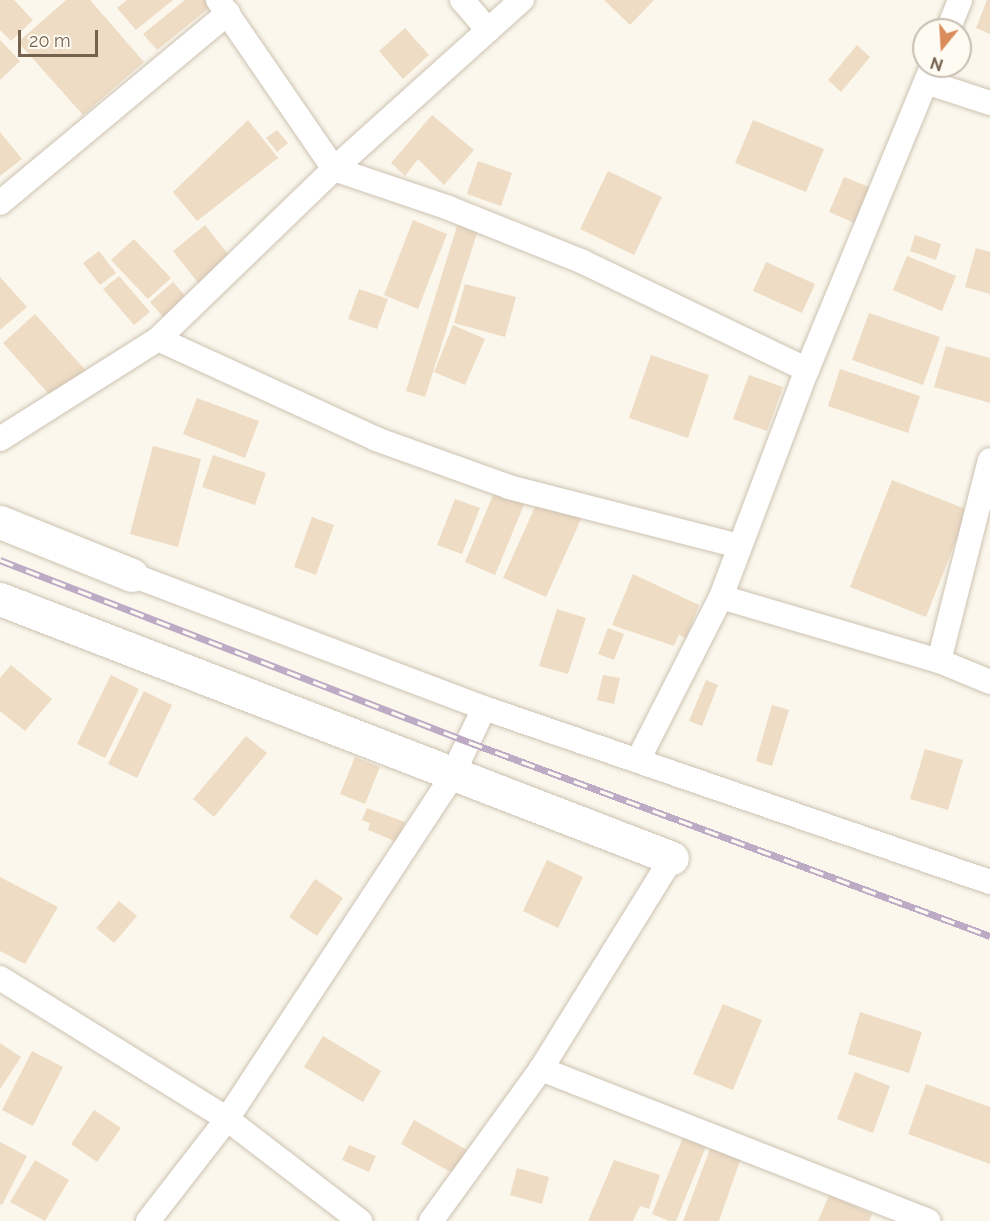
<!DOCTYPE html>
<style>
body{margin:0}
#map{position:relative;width:990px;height:1221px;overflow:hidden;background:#fbf7ec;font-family:Raleway,sans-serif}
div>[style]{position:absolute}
.building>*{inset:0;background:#eedcc5}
.roads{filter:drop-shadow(0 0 2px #cdc2b2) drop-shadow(0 0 2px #cdc2b2)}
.street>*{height:24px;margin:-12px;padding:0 12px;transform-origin:12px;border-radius:12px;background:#fff}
.secondary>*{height:33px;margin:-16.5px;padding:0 16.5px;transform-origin:16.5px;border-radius:16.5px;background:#fff}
.rail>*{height:7px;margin-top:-3.5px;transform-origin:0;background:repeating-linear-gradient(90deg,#fefbf2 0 14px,#bdaac5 0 28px);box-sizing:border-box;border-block:2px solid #bdaac5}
span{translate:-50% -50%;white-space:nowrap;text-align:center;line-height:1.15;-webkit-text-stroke:4.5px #fefbf2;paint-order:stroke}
.north{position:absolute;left:912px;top:18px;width:60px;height:60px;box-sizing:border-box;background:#fefbf2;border:2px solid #c7beb1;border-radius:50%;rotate:198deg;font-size:16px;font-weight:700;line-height:24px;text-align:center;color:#756350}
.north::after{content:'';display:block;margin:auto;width:21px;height:27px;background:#da8b5c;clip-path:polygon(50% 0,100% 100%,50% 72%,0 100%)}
.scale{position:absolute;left:18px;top:30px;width:80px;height:27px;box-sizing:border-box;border:3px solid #756350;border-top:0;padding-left:8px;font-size:18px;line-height:21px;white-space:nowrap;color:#756350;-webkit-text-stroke:4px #fefbf2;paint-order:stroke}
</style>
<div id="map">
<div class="building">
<div style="clip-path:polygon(0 0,14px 0,33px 20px,11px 41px,0 30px)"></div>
<div style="clip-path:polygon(66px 0,90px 0,144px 62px,83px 115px,18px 42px)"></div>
<div style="clip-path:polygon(127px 0,173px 0,136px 30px,117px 8px)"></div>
<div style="clip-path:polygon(185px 0,210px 0,214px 4px,157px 50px,143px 34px)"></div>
<div style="clip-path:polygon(604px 0,654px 0,630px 25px)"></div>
<div style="clip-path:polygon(987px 0,990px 0,990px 34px,976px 28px)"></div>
<div style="clip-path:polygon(405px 28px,429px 55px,403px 79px,379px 51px)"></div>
<div style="clip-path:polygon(0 40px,20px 61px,0 80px)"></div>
<div style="clip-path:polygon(857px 45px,870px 57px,841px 92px,828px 80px)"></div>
<div style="clip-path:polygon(432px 115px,474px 150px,444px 185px,418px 159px,405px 176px,391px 163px)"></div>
<div style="clip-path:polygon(248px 120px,278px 158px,197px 221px,173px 192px)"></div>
<div style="clip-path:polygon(753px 120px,824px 149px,806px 192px,735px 163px)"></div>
<div style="clip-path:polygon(277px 130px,288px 143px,277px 152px,266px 138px)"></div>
<div style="clip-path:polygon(0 132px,22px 159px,0 176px)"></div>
<div style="clip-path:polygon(478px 161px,512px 173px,501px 206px,467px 194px)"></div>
<div style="clip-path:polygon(608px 171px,662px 197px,634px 255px,580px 229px)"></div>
<div style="clip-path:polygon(844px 177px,874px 189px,859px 225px,829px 212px)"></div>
<div style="clip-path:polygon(413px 220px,447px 234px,418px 309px,384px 295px)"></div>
<div style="clip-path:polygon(458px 223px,478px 230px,425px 397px,406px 391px)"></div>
<div style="clip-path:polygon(205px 225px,232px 259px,199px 284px,173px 251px)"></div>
<div style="clip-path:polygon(915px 235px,941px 244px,936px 260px,910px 251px)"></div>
<div style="clip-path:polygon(134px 239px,171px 278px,148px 299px,111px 260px)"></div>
<div style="clip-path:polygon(976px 248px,990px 252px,990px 294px,965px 287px)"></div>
<div style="clip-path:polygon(99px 251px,116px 273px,100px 285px,83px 263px)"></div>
<div style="clip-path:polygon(907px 256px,956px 276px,942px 311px,893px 290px)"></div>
<div style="clip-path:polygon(766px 262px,815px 284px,802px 313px,753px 291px)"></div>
<div style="clip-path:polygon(119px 276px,150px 312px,134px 325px,103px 289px)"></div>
<div style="clip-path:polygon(0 277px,27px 307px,0 330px)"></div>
<div style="clip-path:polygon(173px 282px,188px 299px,165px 319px,150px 302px)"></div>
<div style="clip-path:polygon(465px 284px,516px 297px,505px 337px,454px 323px)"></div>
<div style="clip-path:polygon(359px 289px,388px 299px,377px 329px,348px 319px)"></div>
<div style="clip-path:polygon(869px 313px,940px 337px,923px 385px,852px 360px)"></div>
<div style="clip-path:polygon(35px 314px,88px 373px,55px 401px,3px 343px)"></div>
<div style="clip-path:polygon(453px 325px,485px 339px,465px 385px,434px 372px)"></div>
<div style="clip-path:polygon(946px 346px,990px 358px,990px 403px,934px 387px)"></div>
<div style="clip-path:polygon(651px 355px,709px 375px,688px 438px,629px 418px)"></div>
<div style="clip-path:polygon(840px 369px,920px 396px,908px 433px,828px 406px)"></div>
<div style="clip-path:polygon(749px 375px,783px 387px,767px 431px,733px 419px)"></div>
<div style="clip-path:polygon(197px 398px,259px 421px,245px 458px,183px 434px)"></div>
<div style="clip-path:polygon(153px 446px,201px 459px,178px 547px,130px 534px)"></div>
<div style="clip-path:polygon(213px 455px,266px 473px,255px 505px,202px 487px)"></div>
<div style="clip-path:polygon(892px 480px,968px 510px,926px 617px,850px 587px)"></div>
<div style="clip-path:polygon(496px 488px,526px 500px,495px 575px,465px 562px)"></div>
<div style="clip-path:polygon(539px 498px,582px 517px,546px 597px,503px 578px)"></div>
<div style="clip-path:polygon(455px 499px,480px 508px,462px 554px,437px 545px)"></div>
<div style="clip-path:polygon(312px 517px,334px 525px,316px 575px,294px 567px)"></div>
<div style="clip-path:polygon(633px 574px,699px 605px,686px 638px,679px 635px,674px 646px,612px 625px)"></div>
<div style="clip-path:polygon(557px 609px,586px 618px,568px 674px,539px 666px)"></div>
<div style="clip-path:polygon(608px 628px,624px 634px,614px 660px,598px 654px)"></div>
<div style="clip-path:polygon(11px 665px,52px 699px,25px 731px,0 711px,0 678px)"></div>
<div style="clip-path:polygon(111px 675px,139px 689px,105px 758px,77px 744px)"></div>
<div style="clip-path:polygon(603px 675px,620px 678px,614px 704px,597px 700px)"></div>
<div style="clip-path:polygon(706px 680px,718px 685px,702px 726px,689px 721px)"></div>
<div style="clip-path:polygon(144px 691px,172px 705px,137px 778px,108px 764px)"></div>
<div style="clip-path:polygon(772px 705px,789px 710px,772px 766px,756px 761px)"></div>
<div style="clip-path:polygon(246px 736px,267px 753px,214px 817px,193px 799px)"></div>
<div style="clip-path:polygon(925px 749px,963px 760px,948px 810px,910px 799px)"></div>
<div style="clip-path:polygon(355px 757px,380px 767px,365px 804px,340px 794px)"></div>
<div style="clip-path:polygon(367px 808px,405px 822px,397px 842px,368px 830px,370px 823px,362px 820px)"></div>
<div style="clip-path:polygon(547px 860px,583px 877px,558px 928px,523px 911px)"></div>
<div style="clip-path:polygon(0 877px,58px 907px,25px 964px,0 951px)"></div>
<div style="clip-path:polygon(315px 879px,343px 898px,317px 936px,289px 917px)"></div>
<div style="clip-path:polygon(119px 901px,137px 916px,114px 943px,96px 928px)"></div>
<div style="clip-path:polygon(723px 1004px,762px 1020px,733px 1090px,693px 1074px)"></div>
<div style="clip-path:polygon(860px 1012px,922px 1032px,909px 1073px,848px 1054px)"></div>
<div style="clip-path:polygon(323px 1036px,381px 1071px,363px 1102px,304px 1067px)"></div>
<div style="clip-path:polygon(0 1043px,21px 1057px,0 1089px)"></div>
<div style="clip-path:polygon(32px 1051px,63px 1067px,33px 1126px,2px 1110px)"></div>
<div style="clip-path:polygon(855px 1072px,890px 1086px,873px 1133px,837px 1119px)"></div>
<div style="clip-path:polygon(926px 1084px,990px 1107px,990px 1164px,908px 1134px)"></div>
<div style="clip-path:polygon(94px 1110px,121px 1128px,97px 1162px,71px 1144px)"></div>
<div style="clip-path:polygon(414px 1120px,467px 1150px,454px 1174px,401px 1144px)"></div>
<div style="clip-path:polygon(686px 1130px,709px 1139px,676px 1221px,669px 1221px,652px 1214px)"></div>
<div style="clip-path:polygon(713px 1141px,743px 1152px,719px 1221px,683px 1221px)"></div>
<div style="clip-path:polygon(0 1142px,27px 1156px,2px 1205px,0 1204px)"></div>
<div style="clip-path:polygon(349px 1145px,376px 1156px,369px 1172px,342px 1160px)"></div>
<div style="clip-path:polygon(35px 1160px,69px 1180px,45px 1221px,10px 1202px)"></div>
<div style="clip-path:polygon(614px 1160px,660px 1175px,649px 1209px,640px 1206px,633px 1221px,588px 1221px)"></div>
<div style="clip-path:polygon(517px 1168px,549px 1177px,542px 1204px,510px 1195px)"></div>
<div style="clip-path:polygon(829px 1195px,872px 1214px,869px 1221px,818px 1221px)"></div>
</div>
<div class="roads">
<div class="street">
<div style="left:218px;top:0;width:205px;rotate:55.5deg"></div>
<div style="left:334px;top:169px;width:121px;rotate:18.7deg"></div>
<div style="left:449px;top:208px;width:144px;rotate:21.9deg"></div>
<div style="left:583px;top:262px;width:249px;rotate:25.7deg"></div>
<div style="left:462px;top:0;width:40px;rotate:49deg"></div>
<div style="left:948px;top:30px;width:32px;rotate:-68deg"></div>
<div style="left:926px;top:82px;width:67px;rotate:18.2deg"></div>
<div style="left:0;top:203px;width:297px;rotate:-39.8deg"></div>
<div style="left:158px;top:339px;width:240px;rotate:24.6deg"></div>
<div style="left:376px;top:439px;width:141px;rotate:19.8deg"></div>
<div style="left:509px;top:487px;width:236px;rotate:14.4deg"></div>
<div style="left:0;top:439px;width:187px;rotate:-32.3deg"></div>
<div style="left:158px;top:339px;width:245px;rotate:-44deg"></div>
<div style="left:334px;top:169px;width:253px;rotate:-42deg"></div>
<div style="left:132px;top:575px;width:376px;rotate:20.7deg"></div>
<div style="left:484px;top:708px;width:535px;rotate:18.98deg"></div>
<div style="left:721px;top:597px;width:227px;rotate:16.4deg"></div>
<div style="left:939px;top:661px;width:55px;rotate:22.4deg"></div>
<div style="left:939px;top:661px;width:207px;rotate:-75.8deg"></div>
<div style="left:638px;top:760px;width:183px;rotate:-63deg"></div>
<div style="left:721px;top:597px;width:243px;rotate:-69.3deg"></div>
<div style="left:807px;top:370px;width:329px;rotate:-67.6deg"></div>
<div style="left:0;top:978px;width:267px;rotate:31.8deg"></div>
<div style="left:227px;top:1119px;width:168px;rotate:37.5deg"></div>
<div style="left:541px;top:1069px;width:416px;rotate:21.4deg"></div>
<div style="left:148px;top:1221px;width:129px;rotate:-52.2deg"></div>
<div style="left:227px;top:1119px;width:410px;rotate:-56.7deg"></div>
<div style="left:452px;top:776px;width:75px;rotate:-64.8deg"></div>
<div style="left:431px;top:1221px;width:188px;rotate:-54.1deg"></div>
<div style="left:541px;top:1069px;width:248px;rotate:-58.2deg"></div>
</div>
<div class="secondary">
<div style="left:0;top:522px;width:142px;rotate:21.9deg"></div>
<div style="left:0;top:599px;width:720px;rotate:21.08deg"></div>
</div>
</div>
<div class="rail">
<div style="left:0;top:560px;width:503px;rotate:21.21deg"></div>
<div style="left:469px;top:742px;width:556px;rotate:20.42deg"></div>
</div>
<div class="north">N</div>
<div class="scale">20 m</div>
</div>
